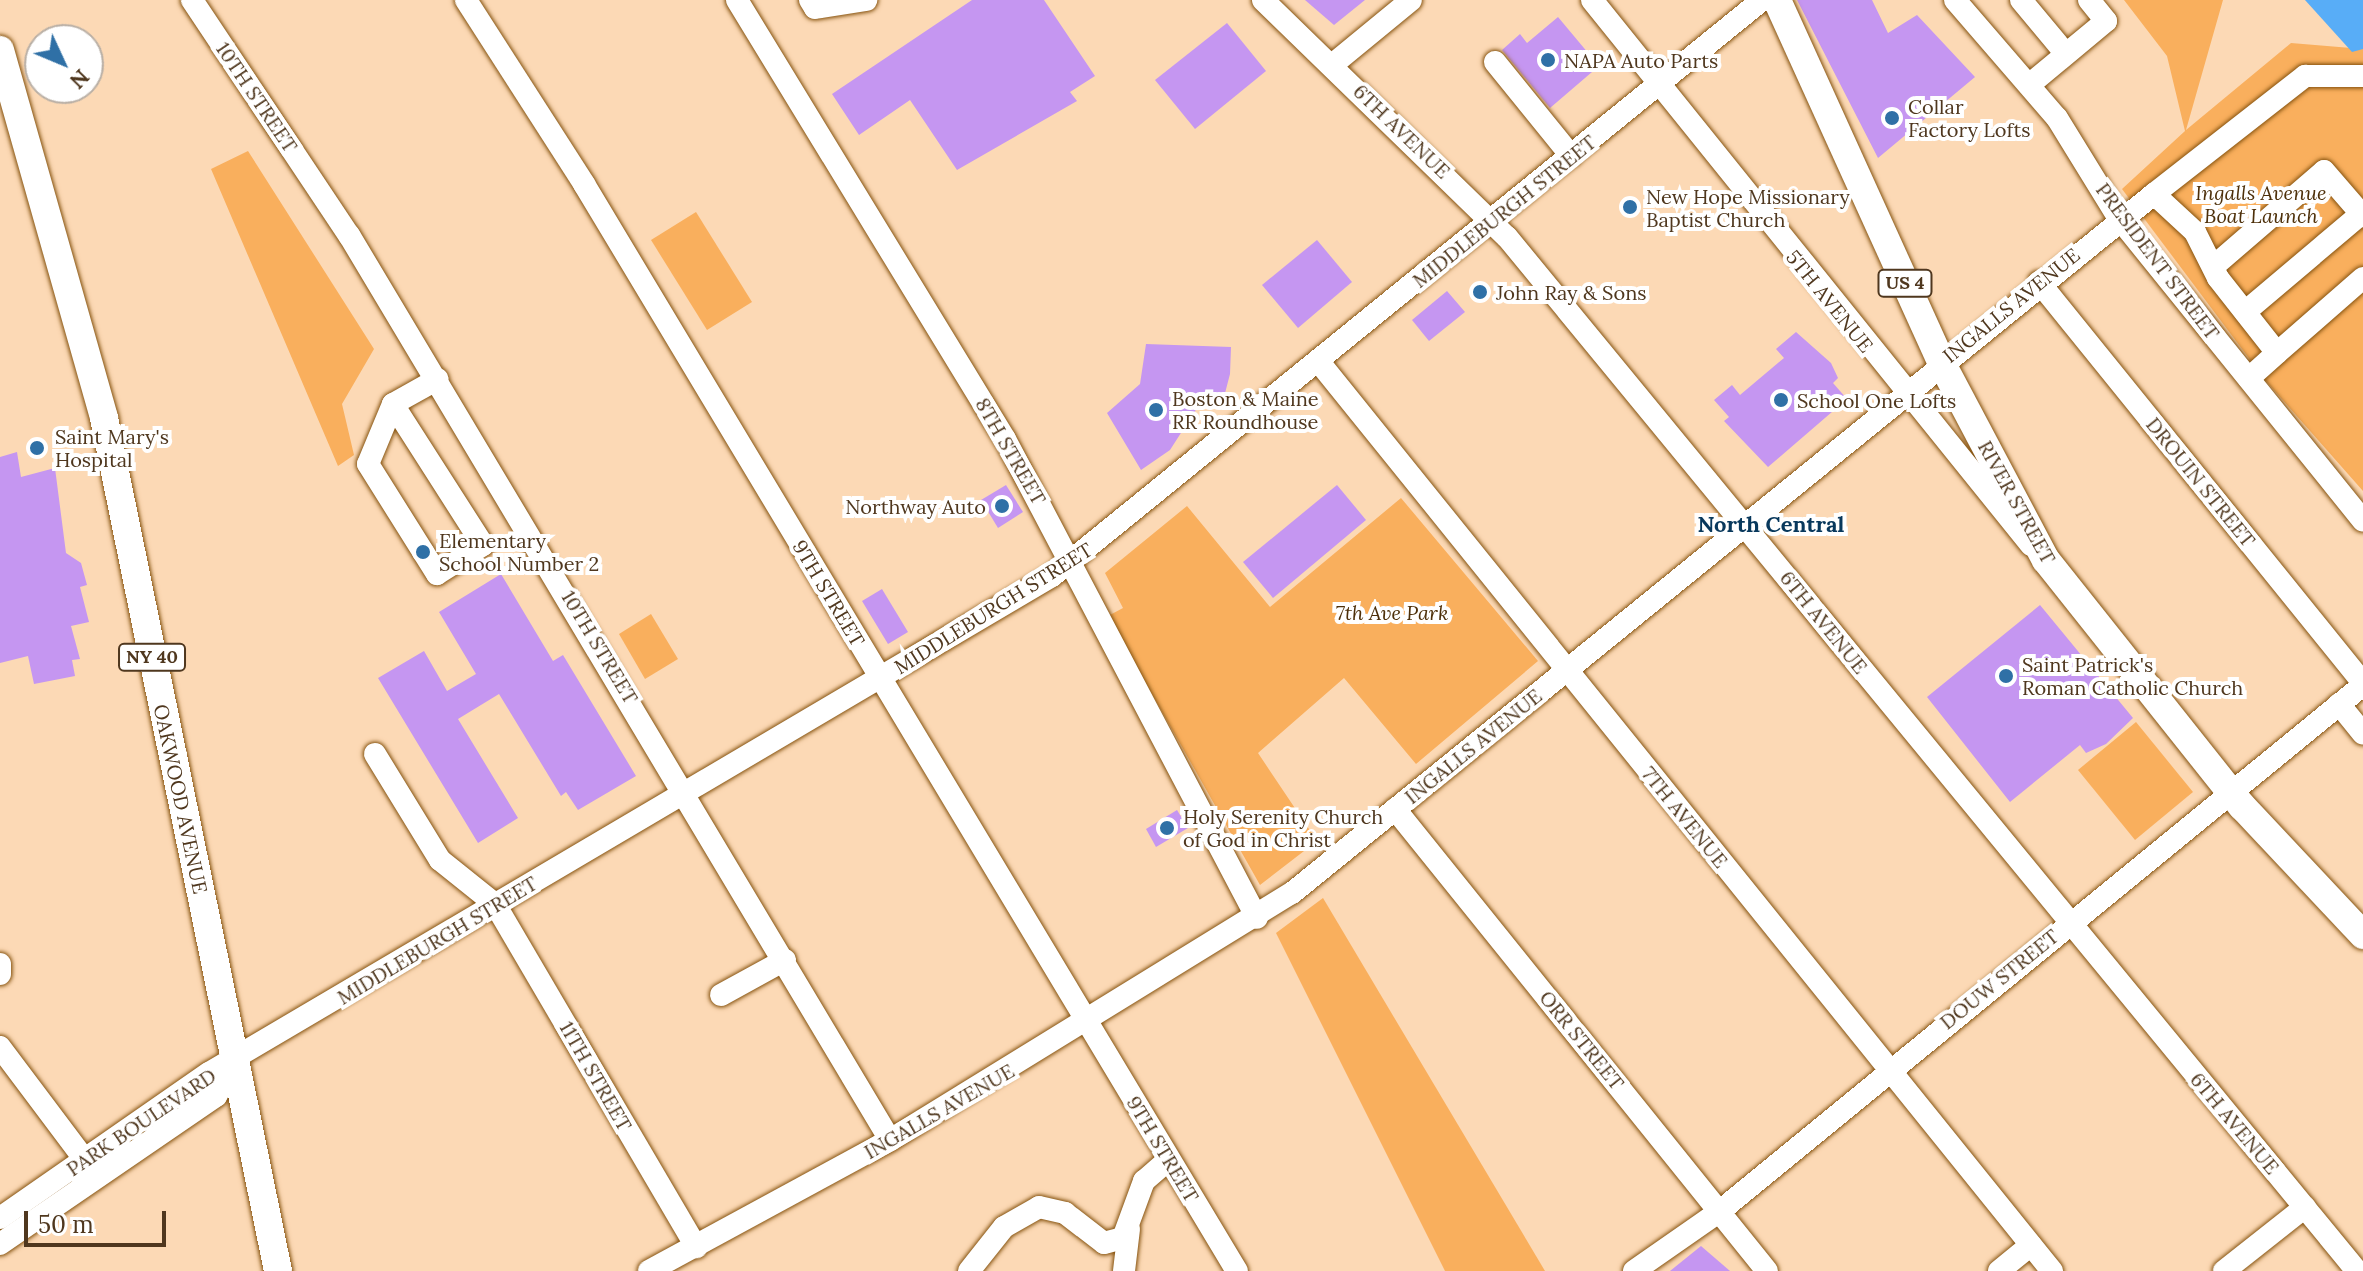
<!DOCTYPE html>
<style>
body{margin:0}
#map{position:relative;width:2363px;height:1271px;overflow:hidden;background:#fcd9b5;font-family:Lora,serif}
div>[style]{position:absolute}
.green>*{inset:0;background:#f9af5d}
.water>*{inset:0;background:#58adf7}
.building>*{inset:0;background:#c596f1}
.roads{filter:drop-shadow(0 0 2px #86530f) drop-shadow(0 0 2px #86530f)}
.minor>*{height:22px;margin:-11px;padding:0 11px;transform-origin:11px;border-radius:11px;background:#fff}
.major>*{height:28px;margin:-14px;padding:0 14px;transform-origin:14px;border-radius:14px;background:#fff}
.dots>*{width:22px;height:22px;translate:-50% -50%;box-sizing:border-box;border:4px solid #fff;border-radius:50%}
span{translate:-50% -50%;white-space:nowrap;text-align:center;line-height:1.15;-webkit-text-stroke:8px #fff;paint-order:stroke}
.shield-label span{padding:2px 6px;background:#fff;border:2px solid;border-radius:6px;-webkit-text-stroke-width:0}
.shield-label{font-size:18px;color:#4f371e;font-weight:700}
.poi-label{font-size:20px;color:#4f371e}
.left{translate:0 -50%;text-align:left}
.right{translate:-100% -50%;text-align:right}
.street-label{font-size:20px;color:#4f371e}
.park-label{font-size:20px;color:#4d2f09;font-style:italic}
.neighbourhood-label{font-size:22px;color:#08385c;font-weight:700}
.north{position:absolute;left:24px;top:24px;width:80px;height:80px;box-sizing:border-box;background:#fff;border:2px solid #b9afa5;border-radius:50%;rotate:134deg;font-size:22px;font-weight:700;line-height:32px;text-align:center;color:#4f371e}
.north::after{content:'';display:block;margin:auto;width:28px;height:36px;background:#2f70a6;clip-path:polygon(50% 0,100% 100%,50% 72%,0 100%)}
.scale{position:absolute;left:24px;top:1211px;width:142px;height:36px;box-sizing:border-box;border:4px solid #4f371e;border-top:0;padding-left:10px;font-size:24px;line-height:28px;white-space:nowrap;color:#4f371e;-webkit-text-stroke:6px #fff;paint-order:stroke}
</style>
<div id="map">
<div class="green">
<div style="clip-path:polygon(2124px 0,2223px 0,2186px 130px,2291px 43px,2363px 49px,2363px 491px,2266px 381px,2122px 189px,2185px 131px,2167px 56px)"></div>
<div style="clip-path:polygon(248px 151px,374px 349px,342px 404px,354px 455px,338px 466px,211px 169px)"></div>
<div style="clip-path:polygon(696px 212px,752px 302px,707px 330px,651px 240px)"></div>
<div style="clip-path:polygon(1401px 498px,1538px 661px,1416px 764px,1344px 678px,1258px 753px,1317px 841px,1260px 885px,1108px 616px,1123px 608px,1105px 573px,1187px 506px,1270px 607px)"></div>
<div style="clip-path:polygon(651px 614px,678px 659px,645px 679px,619px 634px)"></div>
<div style="clip-path:polygon(2136px 722px,2193px 792px,2135px 840px,2078px 770px)"></div>
<div style="clip-path:polygon(1323px 898px,1545px 1271px,1445px 1271px,1276px 933px)"></div>
</div>
<div class="water">
<div style="clip-path:polygon(2305px 0,2363px 0,2363px 49px,2352px 52px)"></div>
</div>
<div class="building">
<div style="clip-path:polygon(972px 0,1044px 0,1095px 76px,1070px 92px,1077px 101px,957px 170px,910px 100px,859px 135px,832px 94px)"></div>
<div style="clip-path:polygon(1305px 0,1365px 0,1334px 25px)"></div>
<div style="clip-path:polygon(1797px 0,1872px 0,1888px 33px,1917px 15px,1975px 77px,1878px 158px)"></div>
<div style="clip-path:polygon(1558px 17px,1599px 66px,1550px 108px,1502px 50px,1520px 34px,1527px 43px)"></div>
<div style="clip-path:polygon(1227px 23px,1266px 71px,1195px 129px,1155px 80px)"></div>
<div style="clip-path:polygon(1317px 240px,1352px 282px,1298px 328px,1262px 285px)"></div>
<div style="clip-path:polygon(1447px 291px,1465px 312px,1429px 341px,1412px 320px)"></div>
<div style="clip-path:polygon(1796px 332px,1831px 363px,1838px 378px,1833px 383px,1847px 399px,1768px 467px,1724px 421px,1729px 417px,1714px 400px,1732px 385px,1740px 395px,1784px 358px,1776px 349px)"></div>
<div style="clip-path:polygon(1146px 344px,1231px 347px,1230px 374px,1224px 397px,1206px 394px,1170px 450px,1141px 470px,1107px 413px,1140px 384px)"></div>
<div style="clip-path:polygon(17px 452px,21px 477px,55px 468px,66px 553px,81px 563px,87px 585px,80px 587px,89px 622px,71px 626px,80px 659px,72px 660px,75px 676px,34px 684px,28px 656px,0 663px,0 457px)"></div>
<div style="clip-path:polygon(1006px 485px,1023px 512px,998px 528px,981px 500px)"></div>
<div style="clip-path:polygon(1337px 485px,1366px 520px,1273px 598px,1243px 562px)"></div>
<div style="clip-path:polygon(501px 574px,553px 661px,563px 655px,636px 776px,578px 810px,566px 792px,561px 796px,499px 694px,458px 719px,518px 818px,478px 843px,378px 678px,424px 651px,447px 691px,476px 674px,439px 612px)"></div>
<div style="clip-path:polygon(882px 589px,908px 632px,888px 644px,862px 601px)"></div>
<div style="clip-path:polygon(2040px 605px,2133px 718px,2106px 744px,2086px 753px,2080px 745px,2010px 802px,1927px 697px)"></div>
<div style="clip-path:polygon(1177px 810px,1188px 828px,1156px 847px,1146px 829px)"></div>
<div style="clip-path:polygon(1701px 1246px,1730px 1271px,1670px 1271px)"></div>
</div>
<div class="roads">
<div class="minor">
<div style="left:192px;top:0;width:283px;rotate:56.3deg"></div>
<div style="left:349px;top:235px;width:1054px;rotate:59.13deg"></div>
<div style="left:466px;top:0;width:219px;rotate:57.3deg"></div>
<div style="left:584px;top:184px;width:1268px;rotate:59.01deg"></div>
<div style="left:737px;top:0;width:514px;rotate:58.6deg"></div>
<div style="left:1005px;top:439px;width:541px;rotate:62.25deg"></div>
<div style="left:810px;top:0;width:9px;rotate:58deg"></div>
<div style="left:815px;top:8px;width:52px;rotate:-8.9deg"></div>
<div style="left:1263px;top:0;width:340px;rotate:44.2deg"></div>
<div style="left:1507px;top:237px;width:1339px;rotate:50.58deg"></div>
<div style="left:1592px;top:0;width:700px;rotate:51.15deg"></div>
<div style="left:1955px;top:0;width:156px;rotate:49.2deg"></div>
<div style="left:2057px;top:118px;width:116px;rotate:58.4deg"></div>
<div style="left:2118px;top:217px;width:390px;rotate:51.1deg"></div>
<div style="left:2021px;top:0;width:70px;rotate:50.2deg"></div>
<div style="left:1495px;top:62px;width:121px;rotate:51deg"></div>
<div style="left:1332px;top:65px;width:102px;rotate:-39.4deg"></div>
<div style="left:2029px;top:85px;width:100px;rotate:-39.7deg"></div>
<div style="left:2106px;top:21px;width:27px;rotate:-129deg"></div>
<div style="left:2154px;top:194px;width:192px;rotate:-38deg"></div>
<div style="left:2305px;top:76px;width:58px"></div>
<div style="left:2214px;top:266px;width:145px;rotate:-40.8deg"></div>
<div style="left:2324px;top:171px;width:60px;rotate:49.1deg"></div>
<div style="left:2039px;top:282px;width:516px;rotate:51.06deg"></div>
<div style="left:2245px;top:312px;width:152px;rotate:-40.2deg"></div>
<div style="left:2277px;top:353px;width:114px;rotate:-41.1deg"></div>
<div style="left:1319px;top:362px;width:1168px;rotate:51.12deg"></div>
<div style="left:393px;top:404px;width:65px;rotate:112.6deg"></div>
<div style="left:368px;top:464px;width:130px;rotate:57.9deg"></div>
<div style="left:437px;top:574px;width:54px;rotate:-32.2deg"></div>
<div style="left:483px;top:545px;width:167px;rotate:-122.6deg"></div>
<div style="left:393px;top:404px;width:51px;rotate:-29.1deg"></div>
<div style="left:2339px;top:704px;width:38px;rotate:51deg"></div>
<div style="left:375px;top:754px;width:124px;rotate:58.5deg"></div>
<div style="left:440px;top:860px;width:70px;rotate:38.7deg"></div>
<div style="left:495px;top:904px;width:398px;rotate:59.6deg"></div>
<div style="left:1395px;top:809px;width:593px;rotate:51.16deg"></div>
<div style="left:0;top:964px;width:10px;rotate:90deg"></div>
<div style="left:721px;top:995px;width:73px;rotate:-28.7deg"></div>
<div style="left:0;top:1047px;width:155px;rotate:53.1deg"></div>
<div style="left:0;top:1218px;width:254px;rotate:-34.8deg"></div>
<div style="left:209px;top:1073px;width:979px;rotate:-30.52deg"></div>
<div style="left:1052px;top:576px;width:914px;rotate:-39.05deg"></div>
<div style="left:0;top:1244px;width:262px;rotate:-34.4deg"></div>
<div style="left:216px;top:1096px;width:38px;rotate:-60deg"></div>
<div style="left:649px;top:1271px;width:274px;rotate:-28.5deg"></div>
<div style="left:890px;top:1140px;width:472px;rotate:-31.6deg"></div>
<div style="left:1292px;top:893px;width:1110px;rotate:-39.04deg"></div>
<div style="left:2154px;top:194px;width:56px;rotate:42.8deg"></div>
<div style="left:2195px;top:232px;width:51px;rotate:63.4deg"></div>
<div style="left:2218px;top:278px;width:95px;rotate:51.8deg"></div>
<div style="left:2277px;top:353px;width:38px;rotate:138deg"></div>
<div style="left:969px;top:1271px;width:56px;rotate:-51.5deg"></div>
<div style="left:1004px;top:1227px;width:40px;rotate:-29.7deg"></div>
<div style="left:1039px;top:1207px;width:27px;rotate:13deg"></div>
<div style="left:1065px;top:1213px;width:49px;rotate:37.6deg"></div>
<div style="left:1104px;top:1243px;width:20px;rotate:-15deg"></div>
<div style="left:1123px;top:1238px;width:61px;rotate:-69.8deg"></div>
<div style="left:1144px;top:1181px;width:33px;rotate:-41deg"></div>
<div style="left:1124px;top:1271px;width:42px;rotate:-83.2deg"></div>
<div style="left:1634px;top:1271px;width:105px;rotate:-34.9deg"></div>
<div style="left:1720px;top:1211px;width:831px;rotate:-39.28deg"></div>
<div style="left:1999px;top:1271px;width:41px;rotate:-39.1deg"></div>
<div style="left:2224px;top:1271px;width:103px;rotate:-38.3deg"></div>
</div>
<div class="major">
<div style="left:1777px;top:0;width:397px;rotate:65.6deg"></div>
<div style="left:1941px;top:362px;width:224px;rotate:62.1deg"></div>
<div style="left:2046px;top:560px;width:315px;rotate:51.5deg"></div>
<div style="left:2242px;top:806px;width:177px;rotate:46.8deg"></div>
<div style="left:0;top:50px;width:382px;rotate:74.2deg"></div>
<div style="left:104px;top:418px;width:871px;rotate:78.47deg"></div>
</div>
</div>
<div class="dots">
<div style="left:1548px;top:60px;background:#2f70a6"></div>
<div style="left:1892px;top:118px;background:#2f70a6"></div>
<div style="left:1630px;top:207px;background:#2f70a6"></div>
<div style="left:1480px;top:292px;background:#2f70a6"></div>
<div style="left:1781px;top:400px;background:#2f70a6"></div>
<div style="left:1156px;top:410px;background:#2f70a6"></div>
<div style="left:37px;top:448px;background:#2f70a6"></div>
<div style="left:1002px;top:506px;background:#2f70a6"></div>
<div style="left:423px;top:552px;background:#2f70a6"></div>
<div style="left:2006px;top:676px;background:#2f70a6"></div>
<div style="left:1167px;top:828px;background:#2f70a6"></div>
</div>
<div class="shield-label">
<span style="left:1905px;top:283px">US 4</span>
<span style="left:152px;top:657px">NY 40</span>
</div>
<div class="poi-label">
<span class="left" style="left:1564px;top:60px">NAPA Auto Parts</span>
<span class="left" style="left:1908px;top:118px">Collar<br>Factory Lofts</span>
<span class="left" style="left:1646px;top:208px">New Hope Missionary<br>Baptist Church</span>
<span class="left" style="left:1496px;top:292px">John Ray &amp; Sons</span>
<span class="left" style="left:1172px;top:410px">Boston &amp; Maine<br>RR Roundhouse</span>
<span class="left" style="left:1797px;top:400px">School One Lofts</span>
<span class="left" style="left:55px;top:448px">Saint Mary's<br>Hospital</span>
<span class="right" style="left:986px;top:506px">Northway Auto</span>
<span class="left" style="left:439px;top:552px">Elementary<br>School Number 2</span>
<span class="left" style="left:2022px;top:676px">Saint Patrick's<br>Roman Catholic Church</span>
<span class="left" style="left:1183px;top:828px">Holy Serenity Church<br>of God in Christ</span>
</div>
<div class="street-label">
<span style="left:257px;top:97px;rotate:56deg">10TH STREET</span>
<span style="left:1402px;top:131px;rotate:44deg">6TH AVENUE</span>
<span style="left:1504px;top:211px;rotate:-39deg">MIDDLEBURGH STREET</span>
<span style="left:2158px;top:261px;rotate:53deg">PRESIDENT STREET</span>
<span style="left:1830px;top:301px;rotate:51deg">5TH AVENUE</span>
<span style="left:2011px;top:305px;rotate:-39deg">INGALLS AVENUE</span>
<span style="left:1011px;top:451px;rotate:60deg">8TH STREET</span>
<span style="left:2201px;top:482px;rotate:51deg">DROUIN STREET</span>
<span style="left:2017px;top:502px;rotate:61deg">RIVER STREET</span>
<span style="left:829px;top:593px;rotate:59deg">9TH STREET</span>
<span style="left:993px;top:608px;rotate:-32deg">MIDDLEBURGH STREET</span>
<span style="left:1824px;top:622px;rotate:51deg">6TH AVENUE</span>
<span style="left:600px;top:647px;rotate:59deg">10TH STREET</span>
<span style="left:1473px;top:746px;rotate:-39deg">INGALLS AVENUE</span>
<span style="left:181px;top:799px;rotate:78deg">OAKWOOD AVENUE</span>
<span style="left:1685px;top:817px;rotate:51deg">7TH AVENUE</span>
<span style="left:437px;top:940px;rotate:-31deg">MIDDLEBURGH STREET</span>
<span style="left:1999px;top:979px;rotate:-39deg">DOUW STREET</span>
<span style="left:1582px;top:1040px;rotate:51deg">ORR STREET</span>
<span style="left:596px;top:1076px;rotate:60deg">11TH STREET</span>
<span style="left:939px;top:1111px;rotate:-30deg">INGALLS AVENUE</span>
<span style="left:141px;top:1122px;rotate:-34deg">PARK BOULEVARD</span>
<span style="left:2235px;top:1123px;rotate:50deg">6TH AVENUE</span>
<span style="left:1163px;top:1149px;rotate:59deg">9TH STREET</span>
</div>
<div class="park-label">
<span style="left:2261px;top:204px">Ingalls Avenue<br>Boat Launch</span>
<span style="left:1392px;top:612px">7th Ave Park</span>
</div>
<div class="neighbourhood-label">
<span style="left:1771px;top:525px">North Central</span>
</div>
<div class="north">N</div>
<div class="scale">50 m</div>
</div>
